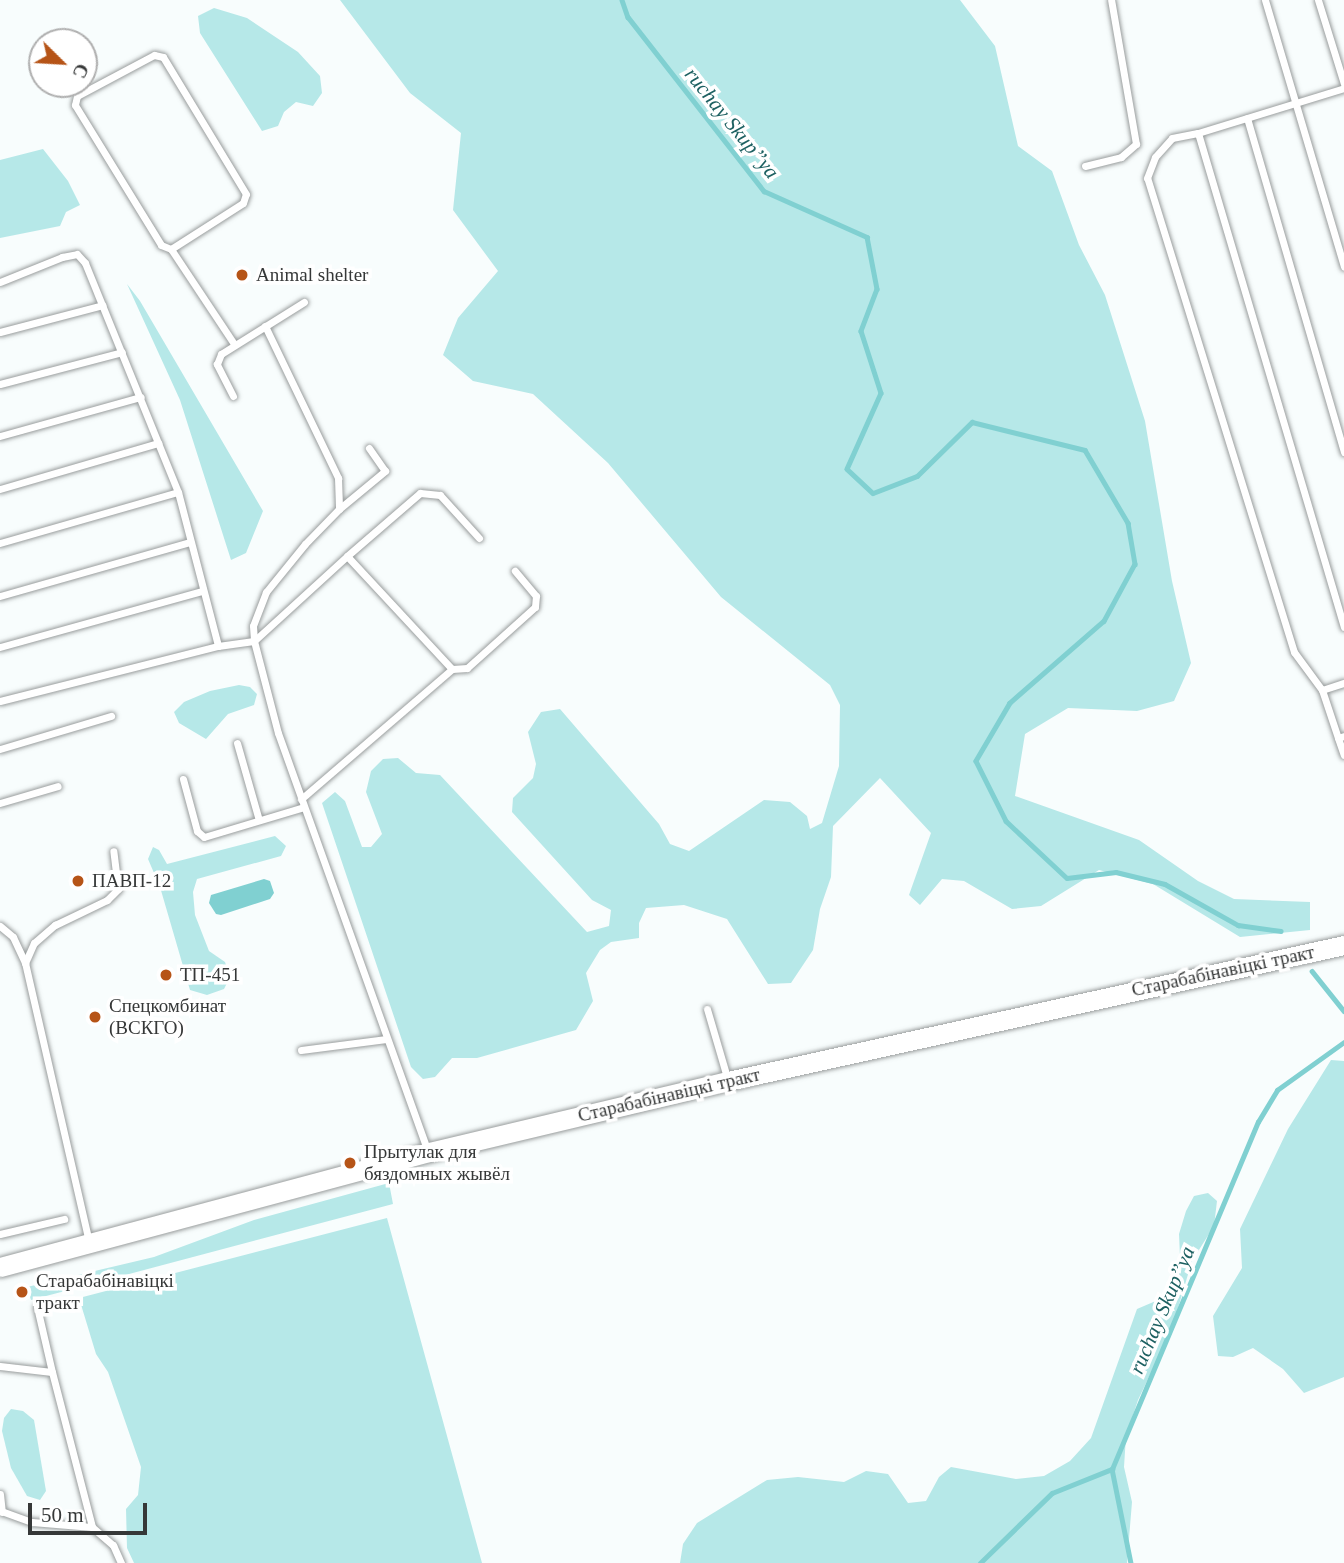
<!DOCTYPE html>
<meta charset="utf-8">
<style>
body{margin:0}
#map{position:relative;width:1344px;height:1563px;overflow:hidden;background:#f8fdfd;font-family:Georgia,serif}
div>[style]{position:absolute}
.green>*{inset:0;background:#b6e8e8}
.water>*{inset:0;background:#80d0d1}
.stream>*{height:4.5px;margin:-2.25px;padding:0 2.25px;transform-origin:2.25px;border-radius:2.25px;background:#80d0d1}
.roads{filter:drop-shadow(0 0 2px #999d9d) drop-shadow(0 0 2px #999d9d)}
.lane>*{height:7px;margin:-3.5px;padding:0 3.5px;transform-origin:3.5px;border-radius:3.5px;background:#fff}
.secondary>*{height:19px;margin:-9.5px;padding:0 9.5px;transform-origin:9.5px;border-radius:9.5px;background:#fff}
.dots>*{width:19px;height:19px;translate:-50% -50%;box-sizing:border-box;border:4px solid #fff;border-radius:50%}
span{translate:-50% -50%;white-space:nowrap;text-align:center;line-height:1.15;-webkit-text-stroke:7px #fff;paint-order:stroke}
.poi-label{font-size:19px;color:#363838}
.left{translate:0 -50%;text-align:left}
.street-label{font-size:19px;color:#363838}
.water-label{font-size:21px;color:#1e6162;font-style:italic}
.north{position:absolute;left:28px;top:28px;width:70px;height:70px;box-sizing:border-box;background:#fff;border:2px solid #afafaf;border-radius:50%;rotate:114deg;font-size:19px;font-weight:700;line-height:28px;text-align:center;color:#363838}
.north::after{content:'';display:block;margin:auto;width:24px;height:32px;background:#b65417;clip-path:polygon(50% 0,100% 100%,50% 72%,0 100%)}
.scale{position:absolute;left:28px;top:1503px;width:119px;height:32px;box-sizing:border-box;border:4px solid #363838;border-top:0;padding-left:9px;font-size:21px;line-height:24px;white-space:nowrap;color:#363838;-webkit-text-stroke:5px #fff;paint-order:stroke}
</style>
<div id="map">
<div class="green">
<div style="clip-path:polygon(340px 0,960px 0,995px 46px,1018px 146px,1052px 171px,1079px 245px,1105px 295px,1145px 421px,1172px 581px,1191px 663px,1174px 701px,1137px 711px,1068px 708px,1025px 734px,1015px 796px,1139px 840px,1198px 881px,1234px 899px,1310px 902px,1310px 930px,1240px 937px,1153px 884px,1099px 870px,1041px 906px,1012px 909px,964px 881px,942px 879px,920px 905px,909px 895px,931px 833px,880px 778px,833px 826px,831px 877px,820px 909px,813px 950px,791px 983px,768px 984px,727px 919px,684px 905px,646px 908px,639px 923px,639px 938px,611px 942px,600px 950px,586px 973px,593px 1001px,576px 1030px,477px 1058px,452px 1058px,435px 1077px,423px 1079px,411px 1067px,322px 803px,335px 792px,345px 801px,362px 847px,371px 847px,382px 834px,366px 792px,371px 771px,383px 759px,398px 758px,416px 773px,440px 775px,587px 932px,609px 926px,611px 910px,592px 900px,512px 812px,513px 798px,533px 778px,536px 764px,528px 732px,541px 712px,560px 709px,659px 824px,670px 844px,689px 851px,764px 800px,790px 802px,807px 816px,810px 829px,822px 823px,839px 766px,840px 705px,830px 685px,721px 597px,608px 463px,533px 394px,473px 381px,443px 355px,458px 318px,498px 271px,453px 210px,461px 133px,410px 93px)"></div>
<div style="clip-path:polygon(214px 8px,247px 18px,298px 52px,320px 76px,322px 93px,313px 106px,296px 102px,284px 112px,278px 126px,262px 131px,200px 33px,198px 16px)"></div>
<div style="clip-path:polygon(43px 149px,68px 181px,80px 205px,66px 212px,60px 226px,0 238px,0 160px)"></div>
<div style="clip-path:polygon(127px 284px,140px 301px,263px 511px,246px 553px,231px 560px,180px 400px)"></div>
<div style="clip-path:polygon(239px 685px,250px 687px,257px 694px,254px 705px,228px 714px,206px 739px,179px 723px,174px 712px,184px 702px,210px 691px)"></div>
<div style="clip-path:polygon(275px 836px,286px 846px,281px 856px,197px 879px,193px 892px,195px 915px,209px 951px,225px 962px,230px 977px,224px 989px,207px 995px,190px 990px,160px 887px,148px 859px,153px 847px,159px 850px,167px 864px)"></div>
<div style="clip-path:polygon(1331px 1060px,1344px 1061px,1344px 1377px,1304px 1393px,1283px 1369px,1253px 1348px,1233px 1357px,1218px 1356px,1213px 1316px,1242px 1268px,1240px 1229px,1288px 1129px)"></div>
<div style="clip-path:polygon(389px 1183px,393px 1204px,31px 1300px,27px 1287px,154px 1257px,254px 1220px)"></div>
<div style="clip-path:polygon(1208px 1193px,1217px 1201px,1214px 1226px,1192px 1261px,1172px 1328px,1138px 1400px,1126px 1436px,1124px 1467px,1132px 1502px,1127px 1563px,680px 1563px,683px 1544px,697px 1523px,767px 1480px,798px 1477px,844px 1482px,866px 1471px,888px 1474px,908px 1503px,926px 1501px,939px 1477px,951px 1467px,1016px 1479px,1044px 1476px,1070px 1461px,1091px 1438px,1137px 1309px,1158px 1300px,1171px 1282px,1180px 1257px,1179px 1234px,1186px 1211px,1194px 1196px)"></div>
<div style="clip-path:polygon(387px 1218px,482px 1563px,134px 1563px,127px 1548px,126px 1509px,138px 1495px,141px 1467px,108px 1372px,96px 1354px,79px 1298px)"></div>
<div style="clip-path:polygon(11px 1409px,23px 1411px,34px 1420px,46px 1491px,40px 1500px,27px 1496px,11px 1468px,2px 1431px,4px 1418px)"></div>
</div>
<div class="water">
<div style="clip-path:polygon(264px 879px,270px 881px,274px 893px,270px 899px,221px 915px,216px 914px,209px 903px,211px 895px)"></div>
</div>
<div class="stream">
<div style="left:622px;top:0;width:18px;rotate:71deg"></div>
<div style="left:628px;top:17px;width:221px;rotate:52deg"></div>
<div style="left:764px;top:191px;width:113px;rotate:24.1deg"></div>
<div style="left:867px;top:237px;width:53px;rotate:79.1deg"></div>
<div style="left:877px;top:289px;width:45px;rotate:110.9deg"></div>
<div style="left:861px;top:331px;width:65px;rotate:72.1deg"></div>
<div style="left:881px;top:393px;width:83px;rotate:114.1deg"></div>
<div style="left:847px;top:469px;width:35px;rotate:43deg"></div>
<div style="left:873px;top:493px;width:47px;rotate:-21.1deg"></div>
<div style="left:917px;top:476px;width:77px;rotate:-44.5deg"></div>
<div style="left:972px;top:422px;width:116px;rotate:13.9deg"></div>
<div style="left:1085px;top:450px;width:85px;rotate:59.5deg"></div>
<div style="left:1128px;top:523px;width:42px;rotate:80.3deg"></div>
<div style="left:1135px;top:564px;width:65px;rotate:118.5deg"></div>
<div style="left:1104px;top:621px;width:125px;rotate:138.9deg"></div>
<div style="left:1010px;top:703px;width:67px;rotate:120.4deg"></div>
<div style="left:976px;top:761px;width:67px;rotate:63.4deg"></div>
<div style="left:1006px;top:821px;width:83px;rotate:43.1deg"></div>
<div style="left:1067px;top:878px;width:49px;rotate:-7deg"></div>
<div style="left:1116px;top:872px;width:50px;rotate:13.8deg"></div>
<div style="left:1165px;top:884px;width:84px;rotate:29.3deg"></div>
<div style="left:1238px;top:925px;width:43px;rotate:7.9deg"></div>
<div style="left:1312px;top:971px;width:51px;rotate:51.3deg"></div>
<div style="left:1112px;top:1469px;width:96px;rotate:78.6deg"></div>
<div style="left:980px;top:1563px;width:100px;rotate:-44.2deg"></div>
<div style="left:1052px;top:1493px;width:65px;rotate:-21.8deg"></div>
<div style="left:1112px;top:1469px;width:376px;rotate:-67.2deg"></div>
<div style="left:1258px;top:1122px;width:37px;rotate:-59deg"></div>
<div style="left:1277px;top:1090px;width:82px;rotate:-35.6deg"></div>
</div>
<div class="roads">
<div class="lane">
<div style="left:1265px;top:0;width:278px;rotate:73.5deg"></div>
<div style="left:1318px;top:0;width:88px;rotate:72.8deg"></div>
<div style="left:1247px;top:118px;width:348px;rotate:73.8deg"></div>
<div style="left:1198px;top:133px;width:515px;rotate:73.54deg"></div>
<div style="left:1085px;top:166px;width:37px;rotate:-14deg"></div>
<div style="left:1121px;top:157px;width:20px;rotate:-41deg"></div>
<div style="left:1136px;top:144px;width:146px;rotate:-99.8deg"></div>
<div style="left:171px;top:249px;width:85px;rotate:-32.6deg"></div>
<div style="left:243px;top:203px;width:9px;rotate:-72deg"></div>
<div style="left:246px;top:194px;width:160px;rotate:-121.2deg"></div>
<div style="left:163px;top:57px;width:9px;rotate:-167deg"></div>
<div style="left:154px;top:55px;width:87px;rotate:152deg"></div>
<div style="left:77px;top:96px;width:9px;rotate:103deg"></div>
<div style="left:75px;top:105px;width:164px;rotate:58.4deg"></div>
<div style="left:161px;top:245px;width:11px;rotate:22deg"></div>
<div style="left:171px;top:249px;width:114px;rotate:56.4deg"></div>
<div style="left:0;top:282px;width:67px;rotate:-22deg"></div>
<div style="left:62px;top:257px;width:15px;rotate:-11deg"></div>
<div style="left:77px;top:254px;width:12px;rotate:48deg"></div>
<div style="left:85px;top:263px;width:247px;rotate:67.9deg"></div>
<div style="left:178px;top:492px;width:159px;rotate:75.4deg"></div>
<div style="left:265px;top:326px;width:169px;rotate:64.3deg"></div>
<div style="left:338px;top:478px;width:31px;rotate:88deg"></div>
<div style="left:339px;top:509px;width:49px;rotate:134.2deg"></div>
<div style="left:305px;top:544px;width:62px;rotate:129.1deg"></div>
<div style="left:266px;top:592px;width:36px;rotate:111deg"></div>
<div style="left:253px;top:626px;width:15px;rotate:86deg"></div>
<div style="left:254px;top:641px;width:95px;rotate:75.4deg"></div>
<div style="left:278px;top:733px;width:444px;rotate:70.3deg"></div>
<div style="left:0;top:332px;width:106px;rotate:-14.7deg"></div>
<div style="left:0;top:384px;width:126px;rotate:-14.7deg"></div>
<div style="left:233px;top:396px;width:36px;rotate:-117deg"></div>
<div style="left:217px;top:364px;width:11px;rotate:-68deg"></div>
<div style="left:221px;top:354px;width:98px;rotate:-32.1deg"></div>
<div style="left:0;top:436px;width:146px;rotate:-15.5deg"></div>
<div style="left:0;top:489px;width:165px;rotate:-16.2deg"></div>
<div style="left:339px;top:509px;width:60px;rotate:-39.6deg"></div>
<div style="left:385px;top:471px;width:28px;rotate:-125deg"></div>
<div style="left:479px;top:538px;width:58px;rotate:-132.2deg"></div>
<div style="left:440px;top:495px;width:20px;rotate:-174deg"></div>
<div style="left:420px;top:493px;width:96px;rotate:139.2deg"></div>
<div style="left:347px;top:556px;width:154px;rotate:47.1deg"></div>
<div style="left:452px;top:669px;width:15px;rotate:-4deg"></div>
<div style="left:467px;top:668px;width:91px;rotate:-41.9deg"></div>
<div style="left:535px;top:607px;width:11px;rotate:-85deg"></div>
<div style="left:536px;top:596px;width:33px;rotate:-130deg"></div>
<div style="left:0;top:543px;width:185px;rotate:-16deg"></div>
<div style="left:0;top:596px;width:197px;rotate:-15.9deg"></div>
<div style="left:0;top:647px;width:210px;rotate:-15.5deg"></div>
<div style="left:1322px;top:690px;width:23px;rotate:-18deg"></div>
<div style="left:0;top:701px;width:225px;rotate:-14.2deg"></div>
<div style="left:218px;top:646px;width:36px;rotate:-8deg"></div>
<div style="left:254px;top:641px;width:126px;rotate:-42.4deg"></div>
<div style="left:1344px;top:736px;width:6px;rotate:162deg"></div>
<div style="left:1338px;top:738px;width:18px;rotate:71deg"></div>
<div style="left:1338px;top:738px;width:51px;rotate:-108.4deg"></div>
<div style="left:1322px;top:690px;width:47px;rotate:-126.4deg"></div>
<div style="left:1294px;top:652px;width:496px;rotate:-107.2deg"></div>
<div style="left:1147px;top:178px;width:22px;rotate:-69deg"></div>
<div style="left:1155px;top:157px;width:25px;rotate:-48deg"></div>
<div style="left:1172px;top:138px;width:26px;rotate:-11deg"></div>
<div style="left:1198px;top:133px;width:153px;rotate:-17.1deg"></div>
<div style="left:237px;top:743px;width:80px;rotate:74.1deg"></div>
<div style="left:0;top:749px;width:116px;rotate:-16.6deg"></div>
<div style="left:183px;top:779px;width:54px;rotate:74.9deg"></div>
<div style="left:197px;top:831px;width:9px;rotate:41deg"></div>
<div style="left:204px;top:837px;width:104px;rotate:-16.7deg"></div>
<div style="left:301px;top:799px;width:199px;rotate:-40.7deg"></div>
<div style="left:0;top:803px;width:60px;rotate:-16.3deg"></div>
<div style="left:0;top:926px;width:17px;rotate:40deg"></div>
<div style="left:13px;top:937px;width:29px;rotate:65deg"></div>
<div style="left:707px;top:1009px;width:75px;rotate:73.7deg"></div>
<div style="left:301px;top:1050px;width:86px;rotate:-7.4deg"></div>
<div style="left:0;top:1234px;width:66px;rotate:-13.2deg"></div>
<div style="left:89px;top:1242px;width:286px;rotate:-102.9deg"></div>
<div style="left:25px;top:963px;width:22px;rotate:-66deg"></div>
<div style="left:34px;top:943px;width:28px;rotate:-41deg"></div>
<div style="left:55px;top:925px;width:58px;rotate:-25.7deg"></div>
<div style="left:107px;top:900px;width:16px;rotate:-45deg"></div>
<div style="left:118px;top:889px;width:38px;rotate:-97deg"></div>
<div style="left:37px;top:1307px;width:67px;rotate:77deg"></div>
<div style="left:0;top:1366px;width:52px;rotate:6.6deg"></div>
<div style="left:52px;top:1372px;width:160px;rotate:75.5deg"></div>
<div style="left:0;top:1494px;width:18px;rotate:84deg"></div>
<div style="left:4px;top:1512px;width:30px;rotate:20deg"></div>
<div style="left:32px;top:1522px;width:60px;rotate:4.8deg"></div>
<div style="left:92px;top:1527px;width:28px;rotate:41deg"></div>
<div style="left:113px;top:1545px;width:20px;rotate:66deg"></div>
</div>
<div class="secondary">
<div style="left:0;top:1267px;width:444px;rotate:-15deg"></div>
<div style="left:429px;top:1152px;width:307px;rotate:-13.4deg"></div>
<div style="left:728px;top:1081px;width:631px;rotate:-12.45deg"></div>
</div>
</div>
<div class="dots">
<div style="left:242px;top:275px;background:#b65417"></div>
<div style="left:78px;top:881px;background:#b65417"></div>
<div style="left:166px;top:975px;background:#b65417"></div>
<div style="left:95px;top:1017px;background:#b65417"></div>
<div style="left:350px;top:1163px;background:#b65417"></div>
<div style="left:22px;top:1292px;background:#b65417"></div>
</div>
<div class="poi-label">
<span class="left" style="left:256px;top:275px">Animal shelter</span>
<span class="left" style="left:92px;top:881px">ПАВП-12</span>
<span class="left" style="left:180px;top:975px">ТП-451</span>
<span class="left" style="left:109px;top:1017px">Спецкомбинат<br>(ВСКГО)</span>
<span class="left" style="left:364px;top:1163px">Прытулак для<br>бяздомных жывёл</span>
<span class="left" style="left:36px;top:1292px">Старабабінавіцкі<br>тракт</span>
</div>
<div class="street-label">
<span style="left:1223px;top:971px;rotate:-12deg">Старабабінавіцкі тракт</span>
<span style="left:669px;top:1095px;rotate:-13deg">Старабабінавіцкі тракт</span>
</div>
<div class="water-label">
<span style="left:732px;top:123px;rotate:51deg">ruchay Skup’’ya</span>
<span style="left:1162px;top:1310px;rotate:-67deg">ruchay Skup’’ya</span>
</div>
<div class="north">С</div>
<div class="scale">50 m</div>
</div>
